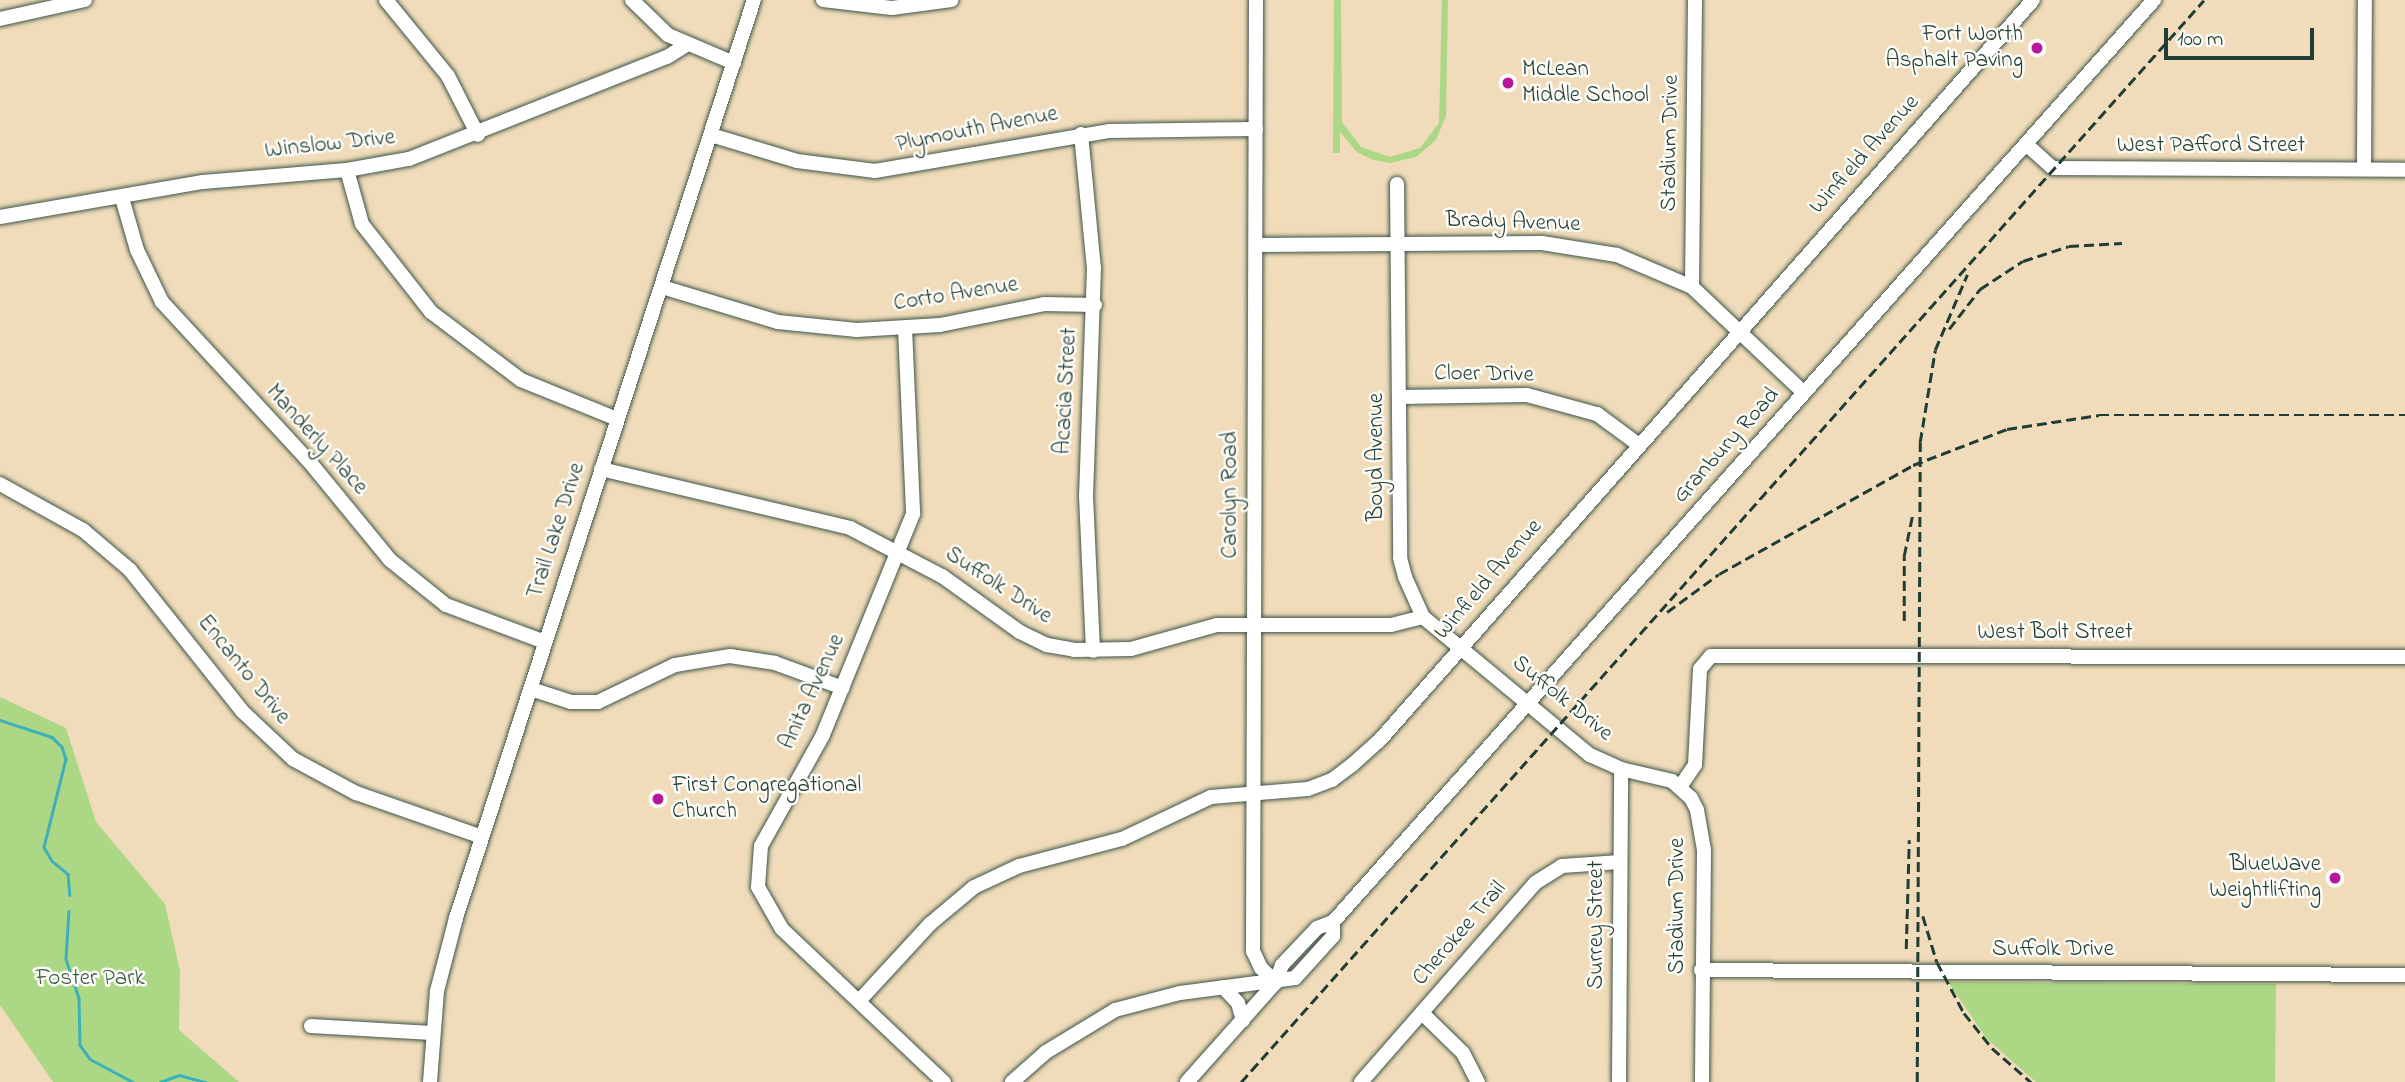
<!DOCTYPE html>
<style>
body{margin:0}
#map{position:relative;width:2405px;height:1082px;overflow:hidden;background:#f0dcba;font-family:"Indie Flower",sans-serif}
div>[style]{position:absolute}
.green>*{inset:0;background:#acd885}
.stream>*{height:2.5px;margin:-1.25px;padding:0 1.25px;transform-origin:1.25px;border-radius:1.25px;background:#3fb0b7}
.roads{filter:drop-shadow(0 0 2px #3e5548) drop-shadow(0 0 2px #3e5548)}
.minor>*{height:14px;margin:-7px;padding:0 7px;transform-origin:7px;border-radius:7px;background:#fff}
.rail>*{height:2.5px;margin-top:-1.25px;transform-origin:0;background:repeating-linear-gradient(90deg,#1f3d34 0 10px,transparent 0 15px)}
.dots>*{width:19px;height:19px;translate:-50% -50%;box-sizing:border-box;border:4px solid #fdfcf7;border-radius:50%}
span{translate:-50% -50%;white-space:nowrap;text-align:center;line-height:1.15;-webkit-text-stroke:5px #fdfcf7;paint-order:stroke}
.poi-label{font-size:23px;color:#1f3d34}
.right{translate:-100% -50%;text-align:right}
.left{translate:0 -50%;text-align:left}
.street-label{font-size:23px;color:#1f3d34}
.park-label{font-size:23px;color:#3b5c44}
.scale{position:absolute;left:2164px;top:28px;width:150px;height:32px;box-sizing:border-box;border:4px solid #1f3d34;border-top:0;padding-left:9px;font-size:21px;line-height:24px;white-space:nowrap;color:#1f3d34;-webkit-text-stroke:5px #fdfcf7;paint-order:stroke}
</style>
<div id="map">
<div class="green">
<div style="clip-path:polygon(1334px 0,1341px 0,1342px 122px,1361px 147px,1390px 157px,1420px 148px,1439px 123px,1442px 0,1448px 0,1446px 116px,1436px 140px,1416px 157px,1390px 163px,1373px 160px,1357px 152px,1340px 132px,1340px 153px,1333px 153px)"></div>
<div style="clip-path:polygon(0 697px,66px 728px,96px 822px,165px 904px,180px 971px,179px 1030px,239px 1082px,53px 1082px,0 1005px)"></div>
<div style="clip-path:polygon(1948px 982px,2276px 984px,2275px 1082px,2036px 1082px,1987px 1039px)"></div>
</div>
<div class="stream">
<div style="left:0;top:720px;width:55px;rotate:18.1deg"></div>
<div style="left:52px;top:737px;width:14px;rotate:45deg"></div>
<div style="left:62px;top:747px;width:13px;rotate:72deg"></div>
<div style="left:66px;top:759px;width:91px;rotate:104deg"></div>
<div style="left:44px;top:847px;width:16px;rotate:60deg"></div>
<div style="left:52px;top:861px;width:21px;rotate:39deg"></div>
<div style="left:68px;top:874px;width:21px;rotate:85deg"></div>
<div style="left:69px;top:911px;width:48px;rotate:93.6deg"></div>
<div style="left:66px;top:959px;width:41px;rotate:71.6deg"></div>
<div style="left:79px;top:998px;width:47px;rotate:88.8deg"></div>
<div style="left:80px;top:1045px;width:17px;rotate:54deg"></div>
<div style="left:90px;top:1059px;width:49px;rotate:28.1deg"></div>
<div style="left:160px;top:1082px;width:20px;rotate:-20deg"></div>
<div style="left:179px;top:1075px;width:28px;rotate:15deg"></div>
</div>
<div class="roads">
<div class="minor">
<div style="left:386px;top:0;width:98px;rotate:50.8deg"></div>
<div style="left:448px;top:76px;width:66px;rotate:63deg"></div>
<div style="left:632px;top:0;width:50px;rotate:44.2deg"></div>
<div style="left:668px;top:35px;width:72px;rotate:23deg"></div>
<div style="left:823px;top:0;width:69px;rotate:6.6deg"></div>
<div style="left:892px;top:8px;width:60px;rotate:-7.7deg"></div>
<div style="left:1256px;top:0;width:951px;rotate:90.18deg"></div>
<div style="left:1253px;top:951px;width:19px;rotate:65deg"></div>
<div style="left:1261px;top:968px;width:21px;rotate:43deg"></div>
<div style="left:0;top:19px;width:87px;rotate:-12.6deg"></div>
<div style="left:1081px;top:134px;width:135px;rotate:84.5deg"></div>
<div style="left:1094px;top:268px;width:228px;rotate:92deg"></div>
<div style="left:1086px;top:496px;width:155px;rotate:87.4deg"></div>
<div style="left:711px;top:135px;width:90px;rotate:16.8deg"></div>
<div style="left:797px;top:161px;width:79px;rotate:7.3deg"></div>
<div style="left:875px;top:171px;width:237px;rotate:-9.7deg"></div>
<div style="left:1109px;top:131px;width:147px;rotate:-0.8deg"></div>
<div style="left:2026px;top:144px;width:36px;rotate:42deg"></div>
<div style="left:2053px;top:168px;width:352px;rotate:0.3deg"></div>
<div style="left:2364px;top:169px;width:169px;rotate:-89.7deg"></div>
<div style="left:347px;top:170px;width:56px;rotate:74.5deg"></div>
<div style="left:362px;top:224px;width:112px;rotate:51.9deg"></div>
<div style="left:431px;top:312px;width:113px;rotate:37.1deg"></div>
<div style="left:521px;top:380px;width:104px;rotate:22.1deg"></div>
<div style="left:1397px;top:184px;width:374px;rotate:89.5deg"></div>
<div style="left:1400px;top:558px;width:20px;rotate:75deg"></div>
<div style="left:1405px;top:577px;width:44px;rotate:65.8deg"></div>
<div style="left:1423px;top:617px;width:217px;rotate:39.6deg"></div>
<div style="left:1590px;top:755px;width:34px;rotate:24deg"></div>
<div style="left:1621px;top:769px;width:52px;rotate:13.2deg"></div>
<div style="left:1672px;top:781px;width:25px;rotate:42deg"></div>
<div style="left:1691px;top:798px;width:13px;rotate:63deg"></div>
<div style="left:1697px;top:810px;width:41px;rotate:80.1deg"></div>
<div style="left:1704px;top:850px;width:232px;rotate:90.5deg"></div>
<div style="left:122px;top:198px;width:54px;rotate:73.9deg"></div>
<div style="left:137px;top:250px;width:58px;rotate:64.3deg"></div>
<div style="left:162px;top:302px;width:215px;rotate:47.3deg"></div>
<div style="left:308px;top:460px;width:129px;rotate:50.6deg"></div>
<div style="left:390px;top:560px;width:72px;rotate:38.8deg"></div>
<div style="left:446px;top:605px;width:106px;rotate:20.5deg"></div>
<div style="left:0;top:217px;width:206px;rotate:-9.8deg"></div>
<div style="left:203px;top:182px;width:144px;rotate:-4.8deg"></div>
<div style="left:347px;top:170px;width:63px;rotate:-10.1deg"></div>
<div style="left:409px;top:159px;width:277px;rotate:-21.6deg"></div>
<div style="left:667px;top:57px;width:22px;rotate:-32deg"></div>
<div style="left:1256px;top:245px;width:286px;rotate:-0.4deg"></div>
<div style="left:1542px;top:243px;width:76px;rotate:9.1deg"></div>
<div style="left:1617px;top:255px;width:82px;rotate:23.1deg"></div>
<div style="left:1692px;top:287px;width:154px;rotate:43.4deg"></div>
<div style="left:662px;top:287px;width:121px;rotate:16.8deg"></div>
<div style="left:778px;top:322px;width:79px;rotate:5.8deg"></div>
<div style="left:857px;top:330px;width:83px;rotate:-3.4deg"></div>
<div style="left:940px;top:325px;width:106px;rotate:-11.4deg"></div>
<div style="left:1044px;top:304px;width:51px;rotate:1.1deg"></div>
<div style="left:1692px;top:287px;width:287px;rotate:-89.4deg"></div>
<div style="left:905px;top:328px;width:186px;rotate:87.5deg"></div>
<div style="left:913px;top:514px;width:239px;rotate:112.2deg"></div>
<div style="left:823px;top:735px;width:127px;rotate:119.2deg"></div>
<div style="left:761px;top:846px;width:41px;rotate:94.2deg"></div>
<div style="left:758px;top:887px;width:48px;rotate:60.3deg"></div>
<div style="left:782px;top:929px;width:223px;rotate:43.4deg"></div>
<div style="left:1400px;top:397px;width:127px;rotate:-0.9deg"></div>
<div style="left:1527px;top:395px;width:73px;rotate:15.2deg"></div>
<div style="left:1597px;top:414px;width:52px;rotate:36.4deg"></div>
<div style="left:601px;top:469px;width:256px;rotate:13.3deg"></div>
<div style="left:850px;top:528px;width:104px;rotate:27.6deg"></div>
<div style="left:942px;top:576px;width:96px;rotate:35.7deg"></div>
<div style="left:1020px;top:632px;width:30px;rotate:26deg"></div>
<div style="left:1047px;top:645px;width:27px;rotate:10deg"></div>
<div style="left:1074px;top:650px;width:57px;rotate:-1deg"></div>
<div style="left:1131px;top:649px;width:89px;rotate:-15.6deg"></div>
<div style="left:1217px;top:625px;width:174px"></div>
<div style="left:1391px;top:625px;width:33px;rotate:-14deg"></div>
<div style="left:0;top:484px;width:95px;rotate:29deg"></div>
<div style="left:83px;top:530px;width:62px;rotate:40.4deg"></div>
<div style="left:130px;top:570px;width:180px;rotate:51.5deg"></div>
<div style="left:242px;top:711px;width:70px;rotate:43.3deg"></div>
<div style="left:293px;top:759px;width:72px;rotate:28.4deg"></div>
<div style="left:356px;top:793px;width:133px;rotate:19.2deg"></div>
<div style="left:531px;top:689px;width:42px;rotate:18deg"></div>
<div style="left:571px;top:702px;width:27px"></div>
<div style="left:598px;top:702px;width:85px;rotate:-25.7deg"></div>
<div style="left:675px;top:665px;width:56px;rotate:-9.3deg"></div>
<div style="left:730px;top:656px;width:46px;rotate:8.8deg"></div>
<div style="left:775px;top:663px;width:72px;rotate:20.2deg"></div>
<div style="left:1680px;top:787px;width:27px;rotate:-56deg"></div>
<div style="left:1695px;top:765px;width:96px;rotate:-87deg"></div>
<div style="left:1700px;top:669px;width:17px;rotate:-50deg"></div>
<div style="left:1711px;top:656px;width:694px;rotate:0.08deg"></div>
<div style="left:1701px;top:970px;width:704px;rotate:0.41deg"></div>
<div style="left:1223px;top:987px;width:22px;rotate:47deg"></div>
<div style="left:1238px;top:1003px;width:18px;rotate:74deg"></div>
<div style="left:859px;top:1001px;width:105px;rotate:-47.3deg"></div>
<div style="left:930px;top:924px;width:57px;rotate:-40.1deg"></div>
<div style="left:974px;top:887px;width:50px;rotate:-25deg"></div>
<div style="left:1019px;top:866px;width:106px;rotate:-14.7deg"></div>
<div style="left:1122px;top:839px;width:98px;rotate:-25.3deg"></div>
<div style="left:1211px;top:797px;width:97px;rotate:-4.7deg"></div>
<div style="left:1308px;top:789px;width:26px;rotate:-21deg"></div>
<div style="left:1332px;top:780px;width:25px;rotate:-37deg"></div>
<div style="left:1352px;top:765px;width:36px;rotate:-42deg"></div>
<div style="left:1379px;top:741px;width:988px;rotate:-48.57deg"></div>
<div style="left:1422px;top:1013px;width:57px;rotate:44.3deg"></div>
<div style="left:1463px;top:1053px;width:33px;rotate:63deg"></div>
<div style="left:311px;top:1026px;width:121px;rotate:3.3deg"></div>
<div style="left:430px;top:1082px;width:91px;rotate:-85.6deg"></div>
<div style="left:437px;top:991px;width:75px;rotate:-75.4deg"></div>
<div style="left:456px;top:918px;width:965px;rotate:-72.02deg"></div>
<div style="left:1012px;top:1082px;width:45px;rotate:-41.4deg"></div>
<div style="left:1046px;top:1052px;width:81px;rotate:-31.3deg"></div>
<div style="left:1115px;top:1010px;width:67px;rotate:-14.7deg"></div>
<div style="left:1180px;top:993px;width:116px;rotate:-7.4deg"></div>
<div style="left:1295px;top:978px;width:57px;rotate:-47.9deg"></div>
<div style="left:1333px;top:936px;width:14px;rotate:-90deg"></div>
<div style="left:1187px;top:1082px;width:134px;rotate:-48.3deg"></div>
<div style="left:1276px;top:982px;width:18px;rotate:-71deg"></div>
<div style="left:1282px;top:965px;width:51px;rotate:-46.6deg"></div>
<div style="left:1317px;top:928px;width:17px;rotate:-21deg"></div>
<div style="left:1333px;top:922px;width:1235px;rotate:-48.32deg"></div>
<div style="left:1361px;top:1082px;width:264px;rotate:-48.8deg"></div>
<div style="left:1535px;top:883px;width:32px;rotate:-32deg"></div>
<div style="left:1562px;top:866px;width:58px;rotate:-3.9deg"></div>
<div style="left:1619px;top:1082px;width:313px;rotate:-89.6deg"></div>
</div>
</div>
<div class="rail">
<div style="left:1949px;top:329px;width:51px;rotate:-52.2deg"></div>
<div style="left:1980px;top:289px;width:51px;rotate:-33.1deg"></div>
<div style="left:2023px;top:261px;width:48px;rotate:-18.1deg"></div>
<div style="left:2069px;top:246px;width:53px;rotate:-3.2deg"></div>
<div style="left:1667px;top:612px;width:64px;rotate:-36.2deg"></div>
<div style="left:1719px;top:574px;width:223px;rotate:-29.3deg"></div>
<div style="left:1913px;top:465px;width:101px;rotate:-21deg"></div>
<div style="left:2007px;top:429px;width:93px;rotate:-8.7deg"></div>
<div style="left:2099px;top:415px;width:306px"></div>
<div style="left:1904px;top:621px;width:65px;rotate:-90deg"></div>
<div style="left:1904px;top:556px;width:45px;rotate:-78.4deg"></div>
<div style="left:1923px;top:916px;width:48px;rotate:73.1deg"></div>
<div style="left:1937px;top:962px;width:58px;rotate:62.1deg"></div>
<div style="left:1964px;top:1013px;width:45px;rotate:51.3deg"></div>
<div style="left:1992px;top:1048px;width:52px;rotate:41.1deg"></div>
<div style="left:1906px;top:949px;width:109px;rotate:-88.4deg"></div>
<div style="left:1241px;top:1082px;width:1448px;rotate:-48.33deg"></div>
<div style="left:1917px;top:1082px;width:640px;rotate:-89.73deg"></div>
<div style="left:1920px;top:442px;width:93px;rotate:-80.7deg"></div>
<div style="left:1935px;top:350px;width:82px;rotate:-66.9deg"></div>
</div>
<div class="dots">
<div style="left:2037px;top:48px;background:#b5179e"></div>
<div style="left:1508px;top:83px;background:#b5179e"></div>
<div style="left:658px;top:799px;background:#b5179e"></div>
<div style="left:2335px;top:878px;background:#b5179e"></div>
</div>
<div class="poi-label">
<span class="right" style="left:2023px;top:48px">Fort Worth<br>Asphalt Paving</span>
<span class="left" style="left:1522px;top:83px">McLean<br>Middle School</span>
<span class="left" style="left:672px;top:799px">First Congregational<br>Church</span>
<span class="right" style="left:2321px;top:878px">BlueWave<br>Weightlifting</span>
</div>
<div class="street-label">
<span style="left:977px;top:130px;rotate:-11deg">Plymouth Avenue</span>
<span style="left:1671px;top:143px;rotate:-89deg">Stadium Drive</span>
<span style="left:330px;top:145px;rotate:-6deg">Winslow Drive</span>
<span style="left:2211px;top:146px">West Pafford Street</span>
<span style="left:1865px;top:155px;rotate:-48deg">Winfield Avenue</span>
<span style="left:1513px;top:223px;rotate:2deg">Brady Avenue</span>
<span style="left:956px;top:295px;rotate:-9deg">Corto Avenue</span>
<span style="left:1484px;top:375px;rotate:1deg">Cloer Drive</span>
<span style="left:1067px;top:391px;rotate:-87deg">Acacia Street</span>
<span style="left:316px;top:440px;rotate:48deg">Manderly Place</span>
<span style="left:1727px;top:446px;rotate:-48deg">Granbury Road</span>
<span style="left:1377px;top:457px;rotate:-90deg">Boyd Avenue</span>
<span style="left:1231px;top:495px;rotate:-90deg">Carolyn Road</span>
<span style="left:557px;top:531px;rotate:-72deg">Trail Lake Drive</span>
<span style="left:1489px;top:580px;rotate:-49deg">Winfield Avenue</span>
<span style="left:998px;top:586px;rotate:33deg">Suffolk Drive</span>
<span style="left:2055px;top:633px">West Bolt Street</span>
<span style="left:243px;top:670px;rotate:51deg">Encanto Drive</span>
<span style="left:813px;top:692px;rotate:-65deg">Anita Avenue</span>
<span style="left:1562px;top:699px;rotate:39deg">Suffolk Drive</span>
<span style="left:1678px;top:906px;rotate:-90deg">Stadium Drive</span>
<span style="left:1597px;top:925px;rotate:-90deg">Surrey Street</span>
<span style="left:1460px;top:934px;rotate:-49deg">Cherokee Trail</span>
<span style="left:2053px;top:950px">Suffolk Drive</span>
</div>
<div class="park-label">
<span style="left:90px;top:979px">Foster Park</span>
</div>
<div class="scale">100 m</div>
</div>
